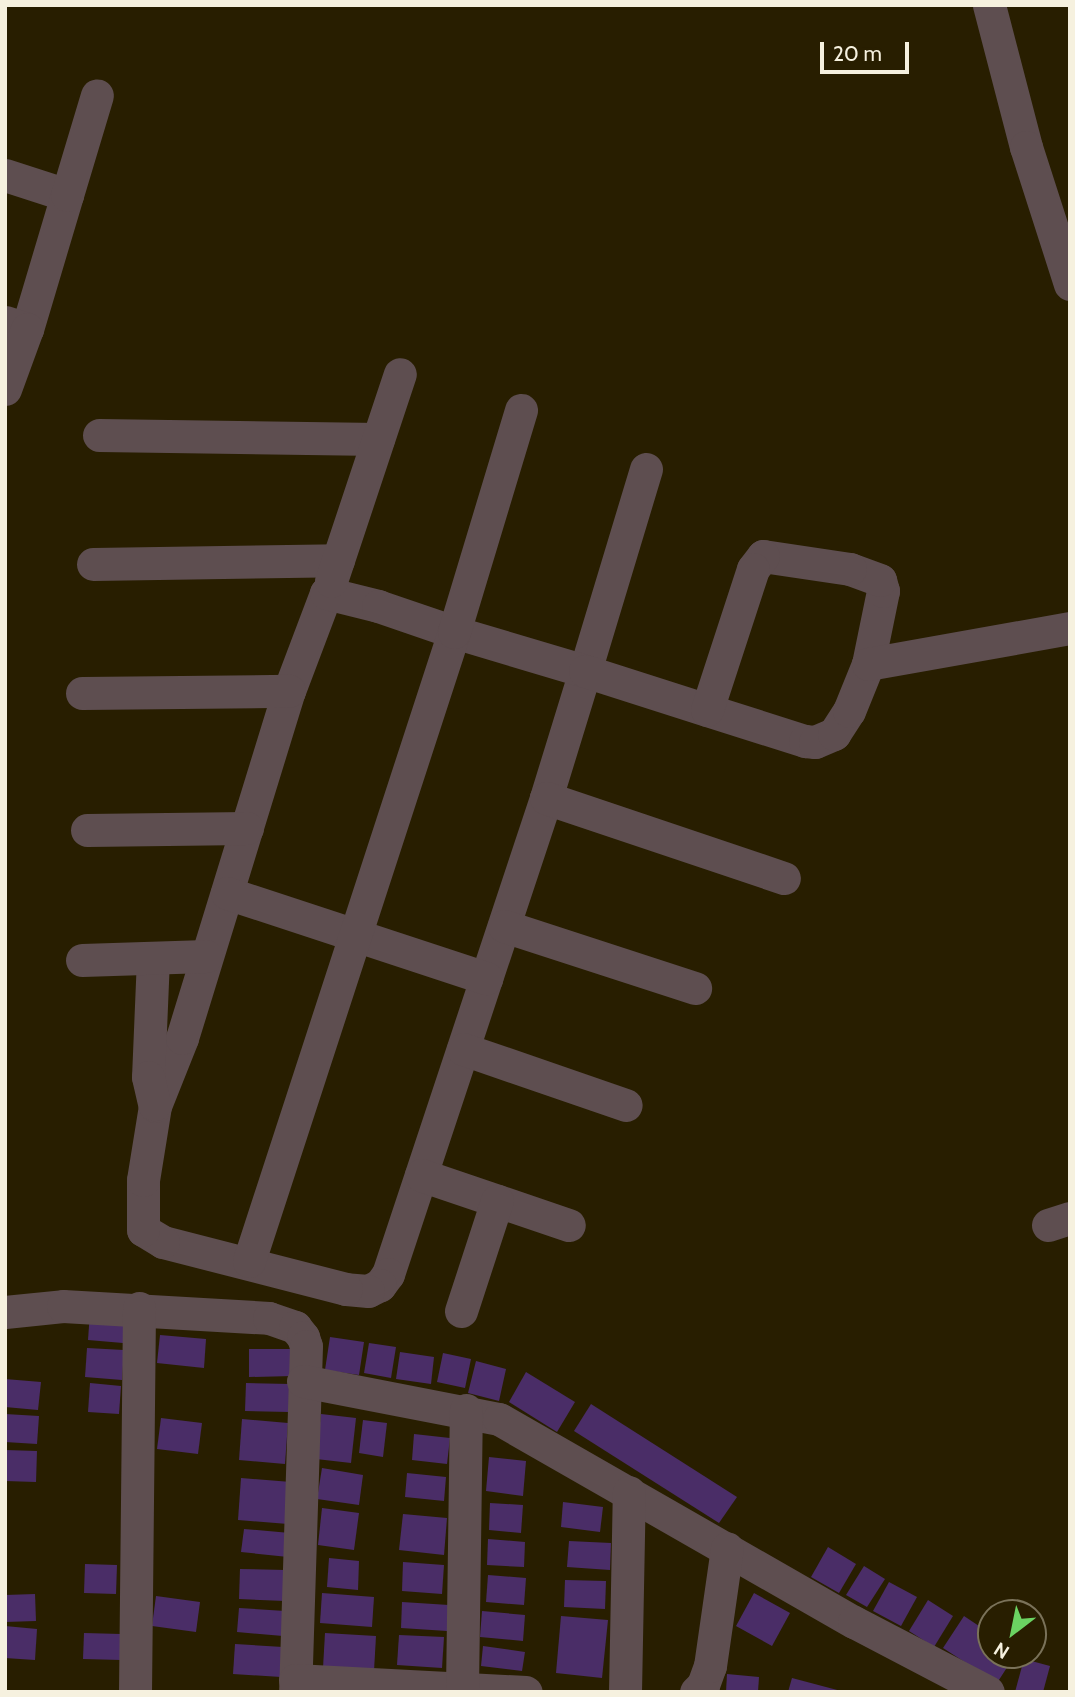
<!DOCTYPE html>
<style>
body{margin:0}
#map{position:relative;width:1075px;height:1697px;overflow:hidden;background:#281e00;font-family:Cabin,sans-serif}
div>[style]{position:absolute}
.building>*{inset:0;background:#4a2d67}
.minor>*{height:33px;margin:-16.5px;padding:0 16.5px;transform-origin:16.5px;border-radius:16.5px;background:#5e4e50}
span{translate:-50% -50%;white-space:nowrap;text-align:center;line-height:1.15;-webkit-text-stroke:6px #281e00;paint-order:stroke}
.frame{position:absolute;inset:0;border:7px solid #f6f1df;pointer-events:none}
.north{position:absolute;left:977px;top:1599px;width:70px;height:70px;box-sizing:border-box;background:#281e00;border:2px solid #7a7259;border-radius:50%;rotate:212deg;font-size:19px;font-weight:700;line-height:28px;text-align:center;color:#f6f1df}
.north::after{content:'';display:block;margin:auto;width:24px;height:32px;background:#6bd362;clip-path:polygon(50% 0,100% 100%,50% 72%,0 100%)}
.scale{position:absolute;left:820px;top:42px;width:89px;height:32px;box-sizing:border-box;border:4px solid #f6f1df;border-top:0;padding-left:9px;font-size:21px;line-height:24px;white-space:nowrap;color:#f6f1df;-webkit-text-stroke:5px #281e00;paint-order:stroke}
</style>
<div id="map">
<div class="building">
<div style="clip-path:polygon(90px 1312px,124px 1315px,123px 1343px,88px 1340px)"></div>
<div style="clip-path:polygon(160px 1335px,206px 1339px,204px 1368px,157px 1363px)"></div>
<div style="clip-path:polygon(330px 1337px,364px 1342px,359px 1375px,325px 1370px)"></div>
<div style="clip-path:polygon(369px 1343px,396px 1347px,391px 1378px,364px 1373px)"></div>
<div style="clip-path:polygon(87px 1348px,124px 1350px,122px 1380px,85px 1377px)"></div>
<div style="clip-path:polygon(249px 1349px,292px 1349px,293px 1376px,249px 1377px)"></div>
<div style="clip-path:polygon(400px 1352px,434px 1357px,431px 1384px,396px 1379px)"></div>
<div style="clip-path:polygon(443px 1353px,471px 1359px,465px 1388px,437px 1382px)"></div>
<div style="clip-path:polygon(476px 1361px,506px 1369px,499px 1401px,468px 1393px)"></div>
<div style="clip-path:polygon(526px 1372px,575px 1402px,557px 1432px,509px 1402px)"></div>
<div style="clip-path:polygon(5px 1379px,41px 1382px,38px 1410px,5px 1407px)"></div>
<div style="clip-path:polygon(90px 1383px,121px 1386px,119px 1414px,88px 1412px)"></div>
<div style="clip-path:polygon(246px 1383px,290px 1384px,289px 1412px,245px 1411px)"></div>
<div style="clip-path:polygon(591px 1404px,737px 1497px,719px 1523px,574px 1431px)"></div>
<div style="clip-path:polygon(5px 1414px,39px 1416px,37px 1444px,5px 1442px)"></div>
<div style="clip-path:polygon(321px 1414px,356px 1418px,351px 1463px,316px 1459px)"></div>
<div style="clip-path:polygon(161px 1418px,202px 1423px,198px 1454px,157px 1449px)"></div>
<div style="clip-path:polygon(242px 1419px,288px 1423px,285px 1464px,239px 1460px)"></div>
<div style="clip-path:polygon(363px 1420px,387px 1423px,383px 1457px,359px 1453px)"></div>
<div style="clip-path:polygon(414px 1434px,450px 1438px,447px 1464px,412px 1460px)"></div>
<div style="clip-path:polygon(5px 1450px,37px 1451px,36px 1482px,5px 1481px)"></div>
<div style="clip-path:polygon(489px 1457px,526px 1461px,523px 1496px,486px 1491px)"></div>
<div style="clip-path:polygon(322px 1468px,363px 1475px,359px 1505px,317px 1499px)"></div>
<div style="clip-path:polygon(407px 1473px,446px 1477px,444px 1501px,405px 1497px)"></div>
<div style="clip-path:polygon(241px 1478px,291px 1482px,288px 1524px,238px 1520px)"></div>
<div style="clip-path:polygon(563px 1502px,603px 1507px,600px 1532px,561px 1527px)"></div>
<div style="clip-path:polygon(490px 1503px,523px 1505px,521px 1533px,489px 1530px)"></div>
<div style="clip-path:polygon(322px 1508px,359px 1513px,354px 1550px,318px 1545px)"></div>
<div style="clip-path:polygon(403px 1514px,447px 1518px,444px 1555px,399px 1550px)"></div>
<div style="clip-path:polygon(244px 1529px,290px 1533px,288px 1557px,241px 1552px)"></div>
<div style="clip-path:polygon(488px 1539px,525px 1542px,524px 1567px,487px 1565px)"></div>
<div style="clip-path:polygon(569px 1541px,611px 1543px,610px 1570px,567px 1567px)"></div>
<div style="clip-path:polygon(828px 1547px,856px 1564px,839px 1593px,811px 1577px)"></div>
<div style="clip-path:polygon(329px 1558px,359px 1561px,358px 1590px,327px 1587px)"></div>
<div style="clip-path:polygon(403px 1562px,444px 1565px,442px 1594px,402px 1591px)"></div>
<div style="clip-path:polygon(85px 1564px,117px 1565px,116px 1594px,84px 1593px)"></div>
<div style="clip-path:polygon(864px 1566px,885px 1579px,867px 1607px,846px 1595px)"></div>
<div style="clip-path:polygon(240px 1569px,286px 1570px,285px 1601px,239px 1599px)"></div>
<div style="clip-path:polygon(488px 1575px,526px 1578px,524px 1605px,486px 1602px)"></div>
<div style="clip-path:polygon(565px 1580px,606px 1581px,605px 1609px,564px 1607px)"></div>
<div style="clip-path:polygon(889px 1582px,917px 1597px,901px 1626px,873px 1611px)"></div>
<div style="clip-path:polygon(322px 1593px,374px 1597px,372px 1627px,320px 1623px)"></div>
<div style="clip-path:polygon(754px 1593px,790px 1613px,772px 1646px,736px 1626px)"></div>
<div style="clip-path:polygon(35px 1594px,36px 1621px,5px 1622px,5px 1595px)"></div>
<div style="clip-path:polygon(156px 1596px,200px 1602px,196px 1632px,152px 1626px)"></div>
<div style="clip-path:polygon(928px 1600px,953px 1616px,934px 1647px,909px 1631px)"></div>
<div style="clip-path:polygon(402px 1602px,449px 1605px,447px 1631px,401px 1628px)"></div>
<div style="clip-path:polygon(239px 1608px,285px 1611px,283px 1636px,237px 1632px)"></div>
<div style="clip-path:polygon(482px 1611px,525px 1615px,523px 1641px,480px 1637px)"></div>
<div style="clip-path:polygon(561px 1616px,608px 1620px,602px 1678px,556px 1673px)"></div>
<div style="clip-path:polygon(964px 1616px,991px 1634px,991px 1655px,1015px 1655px,997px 1683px,943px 1648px)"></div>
<div style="clip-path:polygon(5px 1626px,37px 1629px,35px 1660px,5px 1658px)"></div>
<div style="clip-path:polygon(84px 1633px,121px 1634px,121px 1660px,83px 1659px)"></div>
<div style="clip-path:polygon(325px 1633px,376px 1636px,374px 1671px,323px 1668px)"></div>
<div style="clip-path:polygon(399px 1635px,444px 1637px,442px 1668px,397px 1665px)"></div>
<div style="clip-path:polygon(235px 1644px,283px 1647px,281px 1677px,233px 1674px)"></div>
<div style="clip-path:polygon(483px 1646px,525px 1652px,522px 1671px,481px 1666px)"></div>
<div style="clip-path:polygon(1024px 1659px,1050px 1666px,1043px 1692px,1015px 1692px)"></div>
<div style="clip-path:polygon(727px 1674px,759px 1677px,758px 1692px,726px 1692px)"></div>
<div style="clip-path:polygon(792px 1678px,841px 1691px,840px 1692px,788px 1692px)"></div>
</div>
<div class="minor">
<div style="left:989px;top:5px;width:147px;rotate:75.4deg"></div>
<div style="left:1026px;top:147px;width:144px;rotate:72.2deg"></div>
<div style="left:5px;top:175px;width:65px;rotate:17.9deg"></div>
<div style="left:67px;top:195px;width:140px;rotate:106.6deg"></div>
<div style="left:27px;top:329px;width:23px;rotate:-162deg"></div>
<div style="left:67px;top:195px;width:104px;rotate:-73.3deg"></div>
<div style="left:5px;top:389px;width:64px;rotate:-69.9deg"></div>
<div style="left:99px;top:435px;width:279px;rotate:0.8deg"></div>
<div style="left:646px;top:469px;width:211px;rotate:106.8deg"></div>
<div style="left:585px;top:671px;width:133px;rotate:107.1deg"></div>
<div style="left:546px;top:798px;width:502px;rotate:108.36deg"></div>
<div style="left:388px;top:1274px;width:14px;rotate:126deg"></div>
<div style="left:380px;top:1285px;width:13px;rotate:153deg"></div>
<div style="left:368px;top:1291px;width:22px;rotate:-175deg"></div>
<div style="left:346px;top:1289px;width:189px;rotate:-165.6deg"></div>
<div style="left:163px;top:1242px;width:23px;rotate:-149deg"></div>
<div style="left:143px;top:1230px;width:50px;rotate:-90deg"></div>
<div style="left:143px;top:1180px;width:75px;rotate:-80.8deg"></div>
<div style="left:155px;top:1106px;width:73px;rotate:-68.3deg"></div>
<div style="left:182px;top:1038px;width:363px;rotate:-72.9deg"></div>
<div style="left:289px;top:691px;width:105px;rotate:-69.3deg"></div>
<div style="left:326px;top:593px;width:54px;rotate:14deg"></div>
<div style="left:378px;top:606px;width:80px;rotate:18.9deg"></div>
<div style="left:454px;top:632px;width:137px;rotate:16.6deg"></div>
<div style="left:585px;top:671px;width:128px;rotate:17.7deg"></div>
<div style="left:707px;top:710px;width:103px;rotate:17.6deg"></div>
<div style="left:805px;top:741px;width:10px;rotate:6deg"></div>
<div style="left:815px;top:742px;width:21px;rotate:-23deg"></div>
<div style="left:834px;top:734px;width:27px;rotate:-57deg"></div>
<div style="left:849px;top:711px;width:51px;rotate:-68deg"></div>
<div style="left:868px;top:664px;width:75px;rotate:-78.4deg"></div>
<div style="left:883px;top:591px;width:11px;rotate:-105deg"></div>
<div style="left:880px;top:580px;width:32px;rotate:-160deg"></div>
<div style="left:850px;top:569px;width:88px;rotate:-171.5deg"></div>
<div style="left:763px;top:556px;width:16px;rotate:128deg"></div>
<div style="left:753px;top:569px;width:148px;rotate:108.1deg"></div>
<div style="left:93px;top:564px;width:245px;rotate:-0.9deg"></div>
<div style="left:331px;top:581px;width:218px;rotate:-71.6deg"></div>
<div style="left:868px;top:664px;width:205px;rotate:-10.1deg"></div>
<div style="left:82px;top:693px;width:207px;rotate:-0.6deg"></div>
<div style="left:546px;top:798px;width:251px;rotate:18.6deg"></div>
<div style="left:87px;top:830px;width:160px;rotate:-0.7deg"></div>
<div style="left:227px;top:893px;width:273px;rotate:18.2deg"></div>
<div style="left:504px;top:926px;width:201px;rotate:18deg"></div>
<div style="left:153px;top:958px;width:119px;rotate:92.4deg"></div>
<div style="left:148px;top:1077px;width:28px;rotate:77deg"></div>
<div style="left:82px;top:960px;width:124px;rotate:-1.8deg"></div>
<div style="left:463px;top:1049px;width:172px;rotate:19deg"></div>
<div style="left:421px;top:1175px;width:156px;rotate:18.7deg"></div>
<div style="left:1048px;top:1225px;width:23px;rotate:-18deg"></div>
<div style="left:249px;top:1261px;width:662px;rotate:-71.95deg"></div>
<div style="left:454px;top:632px;width:232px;rotate:-73.2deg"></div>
<div style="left:461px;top:1311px;width:116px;rotate:-71.9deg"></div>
<div style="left:5px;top:1312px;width:58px;rotate:-5.9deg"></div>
<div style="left:63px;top:1306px;width:206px;rotate:3.3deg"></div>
<div style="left:269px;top:1318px;width:28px;rotate:19deg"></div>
<div style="left:295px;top:1327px;width:13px;rotate:51deg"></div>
<div style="left:303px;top:1337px;width:9px;rotate:72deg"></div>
<div style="left:306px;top:1346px;width:346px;rotate:91.8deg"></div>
<div style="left:303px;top:1381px;width:200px;rotate:11deg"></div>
<div style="left:499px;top:1419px;width:409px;rotate:29.8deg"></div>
<div style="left:854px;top:1622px;width:151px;rotate:27.6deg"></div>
<div style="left:295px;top:1680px;width:231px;rotate:3deg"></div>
<div style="left:462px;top:1689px;width:279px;rotate:-89.2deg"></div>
<div style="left:135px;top:1692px;width:384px;rotate:-89.4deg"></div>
<div style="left:625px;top:1692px;width:200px;rotate:-88.9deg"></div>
<div style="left:696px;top:1692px;width:10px;rotate:-45deg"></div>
<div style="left:703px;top:1685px;width:20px;rotate:-70deg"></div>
<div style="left:710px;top:1666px;width:119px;rotate:-81.8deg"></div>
</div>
<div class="frame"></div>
<div class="north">N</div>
<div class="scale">20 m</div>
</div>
